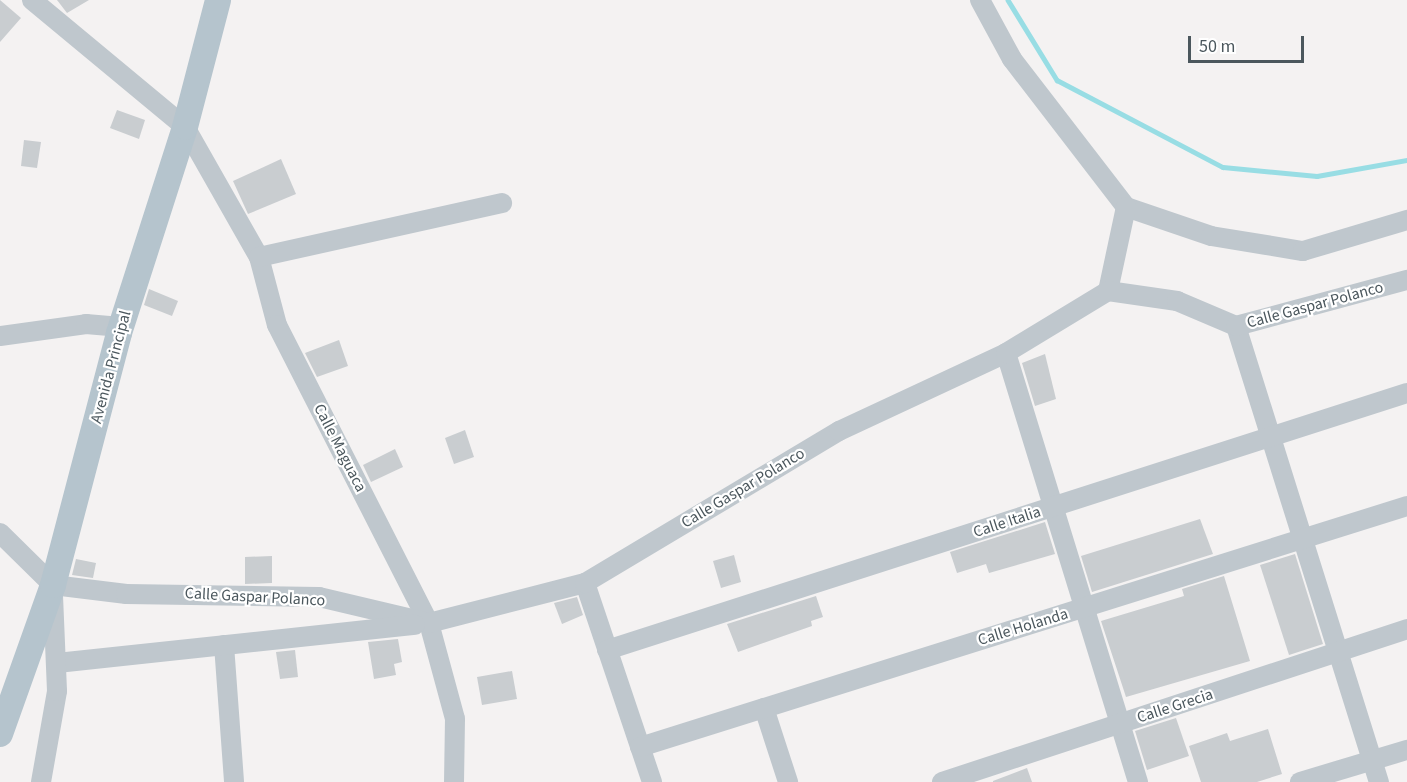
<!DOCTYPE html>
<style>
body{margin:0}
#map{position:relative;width:1407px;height:782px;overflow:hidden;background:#f4f2f2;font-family:"Source Sans 3",sans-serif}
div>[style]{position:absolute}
.stream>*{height:4.5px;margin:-2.25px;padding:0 2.25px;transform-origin:2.25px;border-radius:2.25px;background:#98dde4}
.building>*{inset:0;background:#c9cdd0}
.minor>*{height:20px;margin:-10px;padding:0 10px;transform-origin:10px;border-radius:10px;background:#bfc7cd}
.major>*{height:26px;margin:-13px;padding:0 13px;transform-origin:13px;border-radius:13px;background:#b5c4cd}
span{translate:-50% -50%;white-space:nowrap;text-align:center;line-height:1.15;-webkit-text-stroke:4.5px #fff;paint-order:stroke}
.street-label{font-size:16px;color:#4b575d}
.scale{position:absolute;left:1188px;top:36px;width:116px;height:27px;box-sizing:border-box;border:3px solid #4b575d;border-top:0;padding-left:8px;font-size:18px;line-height:21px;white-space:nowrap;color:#4b575d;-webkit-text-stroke:4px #fff;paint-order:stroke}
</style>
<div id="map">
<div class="stream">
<div style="left:1008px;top:0;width:94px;rotate:58.5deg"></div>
<div style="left:1057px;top:80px;width:187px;rotate:27.7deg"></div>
<div style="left:1223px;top:167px;width:94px;rotate:5.5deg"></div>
<div style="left:1317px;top:176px;width:91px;rotate:-10.1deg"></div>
</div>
<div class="building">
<div style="clip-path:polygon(0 0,21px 18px,0 42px)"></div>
<div style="clip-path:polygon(57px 0,89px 0,67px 13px)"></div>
<div style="clip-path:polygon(117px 110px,145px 120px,139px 139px,110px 128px)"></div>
<div style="clip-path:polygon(24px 140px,41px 142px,37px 168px,21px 166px)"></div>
<div style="clip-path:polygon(281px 159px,296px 194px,248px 214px,233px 181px)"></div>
<div style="clip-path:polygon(149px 289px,178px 301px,172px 316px,144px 305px)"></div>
<div style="clip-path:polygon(339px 340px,348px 366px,317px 377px,305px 353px)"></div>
<div style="clip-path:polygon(1045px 354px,1056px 399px,1035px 406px,1022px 363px)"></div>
<div style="clip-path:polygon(465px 430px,474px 457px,454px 464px,445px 438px)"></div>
<div style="clip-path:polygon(395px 449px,403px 467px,371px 482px,363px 465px)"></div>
<div style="clip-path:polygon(1200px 519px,1213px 554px,1092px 592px,1081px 556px)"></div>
<div style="clip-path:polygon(1045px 522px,1055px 554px,989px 573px,986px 564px,957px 573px,950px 552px)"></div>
<div style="clip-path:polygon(1295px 554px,1323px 644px,1289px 655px,1260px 565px)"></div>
<div style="clip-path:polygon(734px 555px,741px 582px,721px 588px,713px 561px)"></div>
<div style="clip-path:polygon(272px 556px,272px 583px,245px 584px,245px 557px)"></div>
<div style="clip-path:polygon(76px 559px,96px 563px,93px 578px,72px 575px)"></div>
<div style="clip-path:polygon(1224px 576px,1250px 661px,1126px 697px,1101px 621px,1184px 596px,1182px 589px)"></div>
<div style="clip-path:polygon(816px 596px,823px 617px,811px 621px,812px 626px,738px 652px,727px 624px)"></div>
<div style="clip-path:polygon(577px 597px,583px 615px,562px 624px,554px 603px)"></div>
<div style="clip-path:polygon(398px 639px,402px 662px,394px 664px,396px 675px,374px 679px,368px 642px)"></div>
<div style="clip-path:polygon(295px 650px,298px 677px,280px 679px,276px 652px)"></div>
<div style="clip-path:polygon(512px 671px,517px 699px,482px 705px,477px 677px)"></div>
<div style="clip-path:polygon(1176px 718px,1189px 756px,1147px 770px,1135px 731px)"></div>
<div style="clip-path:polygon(1268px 729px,1282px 774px,1257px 782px,1201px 782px,1189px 746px,1227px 733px,1230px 741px)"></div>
<div style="clip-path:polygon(1027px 768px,1032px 782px,993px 782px,993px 781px)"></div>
</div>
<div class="minor">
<div style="left:32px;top:0;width:199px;rotate:39.7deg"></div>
<div style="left:185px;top:127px;width:150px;rotate:60.4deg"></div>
<div style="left:259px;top:257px;width:70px;rotate:75.2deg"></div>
<div style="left:277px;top:325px;width:335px;rotate:63deg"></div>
<div style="left:429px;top:623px;width:99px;rotate:74.8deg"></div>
<div style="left:455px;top:719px;width:63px;rotate:90.9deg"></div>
<div style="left:980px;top:0;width:67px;rotate:61.5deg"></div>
<div style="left:1012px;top:59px;width:187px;rotate:52.4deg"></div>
<div style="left:1126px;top:207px;width:90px;rotate:18.8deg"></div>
<div style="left:1211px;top:236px;width:93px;rotate:9.3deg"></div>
<div style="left:1303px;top:251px;width:109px;rotate:-16.6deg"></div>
<div style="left:259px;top:257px;width:249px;rotate:-12.5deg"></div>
<div style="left:1108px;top:291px;width:86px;rotate:-77.9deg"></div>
<div style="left:1236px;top:326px;width:478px;rotate:72.6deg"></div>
<div style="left:0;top:336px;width:87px;rotate:-7.9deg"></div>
<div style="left:86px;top:324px;width:35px;rotate:5deg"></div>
<div style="left:1006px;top:353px;width:449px;rotate:72.9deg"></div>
<div style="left:0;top:533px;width:74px;rotate:44.5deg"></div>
<div style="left:585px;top:583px;width:210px;rotate:71.4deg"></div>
<div style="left:53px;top:585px;width:74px;rotate:7deg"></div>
<div style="left:126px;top:594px;width:193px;rotate:0.9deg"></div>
<div style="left:319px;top:597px;width:113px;rotate:13.3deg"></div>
<div style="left:429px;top:623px;width:161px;rotate:-14.4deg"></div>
<div style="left:585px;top:583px;width:296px;rotate:-30.9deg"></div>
<div style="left:839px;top:431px;width:184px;rotate:-25deg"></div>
<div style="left:1006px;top:353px;width:119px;rotate:-31.3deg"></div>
<div style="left:1108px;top:291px;width:70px;rotate:8.2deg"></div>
<div style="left:1177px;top:301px;width:64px;rotate:23deg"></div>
<div style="left:1236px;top:326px;width:177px;rotate:-15.1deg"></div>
<div style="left:224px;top:645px;width:137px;rotate:85.8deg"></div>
<div style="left:607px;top:650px;width:840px;rotate:-17.81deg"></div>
<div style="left:57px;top:663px;width:360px;rotate:-6.1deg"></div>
<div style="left:764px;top:708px;width:78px;rotate:72deg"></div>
<div style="left:640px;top:747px;width:804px;rotate:-17.44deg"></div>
<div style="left:41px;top:782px;width:92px;rotate:-80deg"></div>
<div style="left:57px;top:691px;width:97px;rotate:-92.4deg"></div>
<div style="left:942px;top:782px;width:490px;rotate:-18.2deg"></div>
<div style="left:1300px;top:782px;width:112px;rotate:-16.7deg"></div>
</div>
<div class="major">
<div style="left:0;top:734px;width:158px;rotate:-70.4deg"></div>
<div style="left:53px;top:585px;width:260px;rotate:-75.3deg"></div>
<div style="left:119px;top:333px;width:216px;rotate:-72.2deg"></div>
<div style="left:185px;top:127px;width:131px;rotate:-75.4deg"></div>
</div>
<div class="street-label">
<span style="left:1315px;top:305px;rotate:-15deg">Calle Gaspar Polanco</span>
<span style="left:111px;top:367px;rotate:-75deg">Avenida Principal</span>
<span style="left:340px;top:448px;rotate:63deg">Calle Maguaca</span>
<span style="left:743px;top:488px;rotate:-31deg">Calle Gaspar Polanco</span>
<span style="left:1007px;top:522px;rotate:-18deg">Calle Italia</span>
<span style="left:255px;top:597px;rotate:3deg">Calle Gaspar Polanco</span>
<span style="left:1023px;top:627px;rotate:-17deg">Calle Holanda</span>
<span style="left:1175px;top:706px;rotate:-18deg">Calle Grecia</span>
</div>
<div class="scale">50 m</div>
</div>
